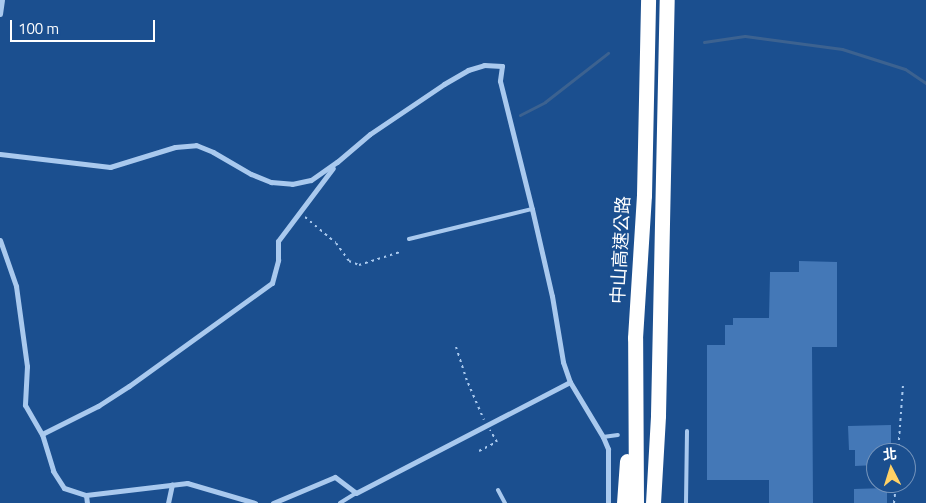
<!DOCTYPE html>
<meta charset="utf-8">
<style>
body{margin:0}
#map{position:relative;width:926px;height:503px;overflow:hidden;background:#1b4f8f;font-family:"Titillium Web","Noto Sans TC",sans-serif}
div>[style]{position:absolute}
.stream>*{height:3px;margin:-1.5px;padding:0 1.5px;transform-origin:1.5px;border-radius:1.5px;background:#3c6290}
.building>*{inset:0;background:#4478b7}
.path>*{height:2px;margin-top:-1px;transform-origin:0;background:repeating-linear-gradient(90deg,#a9c9ee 0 2.5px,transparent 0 6.5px)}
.lane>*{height:4px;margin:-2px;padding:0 2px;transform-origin:2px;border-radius:2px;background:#a9c9ee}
.street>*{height:5px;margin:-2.5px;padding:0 2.5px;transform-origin:2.5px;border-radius:2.5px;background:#a9c9ee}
.highway>*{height:15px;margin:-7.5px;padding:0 7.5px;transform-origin:7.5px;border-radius:7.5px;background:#fff}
span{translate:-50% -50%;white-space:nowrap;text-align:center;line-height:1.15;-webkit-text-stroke:4px #1b4f8f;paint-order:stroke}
.street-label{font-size:18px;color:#fff}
.north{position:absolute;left:866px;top:443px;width:50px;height:50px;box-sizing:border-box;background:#1b4f8f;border:1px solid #7695bc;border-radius:50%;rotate:355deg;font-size:14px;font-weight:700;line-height:20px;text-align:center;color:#fff}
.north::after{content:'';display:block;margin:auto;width:18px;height:22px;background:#ffd166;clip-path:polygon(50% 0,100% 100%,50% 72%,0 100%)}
.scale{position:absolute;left:10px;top:20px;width:145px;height:22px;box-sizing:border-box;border:2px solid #fff;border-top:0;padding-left:6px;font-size:15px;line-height:18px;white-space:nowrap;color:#fff;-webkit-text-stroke:4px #1b4f8f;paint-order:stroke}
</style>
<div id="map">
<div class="stream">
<div style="left:704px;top:42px;width:41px;rotate:-8.3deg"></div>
<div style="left:745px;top:36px;width:98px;rotate:7.6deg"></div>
<div style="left:842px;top:49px;width:66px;rotate:17.6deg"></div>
<div style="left:905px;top:69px;width:25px;rotate:34deg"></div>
<div style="left:520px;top:115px;width:28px;rotate:-27deg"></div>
<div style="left:545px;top:102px;width:80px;rotate:-37.9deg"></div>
</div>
<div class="building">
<div style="clip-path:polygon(799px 261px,837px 262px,837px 347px,812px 347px,813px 503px,769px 503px,769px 480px,707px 480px,707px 345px,725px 345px,725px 325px,733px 325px,733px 318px,769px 318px,770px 272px,799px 272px)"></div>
<div style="clip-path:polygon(891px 425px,891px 453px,876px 453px,876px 465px,855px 466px,855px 450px,849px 450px,848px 426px)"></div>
<div style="clip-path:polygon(887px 488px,887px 503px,854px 503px,854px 489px)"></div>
</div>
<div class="path">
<div style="left:305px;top:217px;width:40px;rotate:40deg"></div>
<div style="left:336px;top:243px;width:22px;rotate:54deg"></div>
<div style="left:349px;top:261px;width:11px;rotate:22deg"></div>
<div style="left:359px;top:265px;width:43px;rotate:-17.6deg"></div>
<div style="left:456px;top:347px;width:38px;rotate:72deg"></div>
<div style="left:468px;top:383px;width:40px;rotate:66.6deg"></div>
<div style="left:479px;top:451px;width:20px;rotate:-27deg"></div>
<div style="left:497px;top:442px;width:14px;rotate:-120deg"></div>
<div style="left:898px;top:453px;width:68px;rotate:-85.8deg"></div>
<div style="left:894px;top:503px;width:20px;rotate:-84deg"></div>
</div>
<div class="lane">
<div style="left:409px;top:239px;width:127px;rotate:-13.7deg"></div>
<div style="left:603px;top:437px;width:15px;rotate:-8deg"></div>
<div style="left:498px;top:490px;width:15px;rotate:62deg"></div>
<div style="left:340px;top:503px;width:19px;rotate:-32deg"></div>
<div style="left:686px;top:503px;width:72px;rotate:-89.2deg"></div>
</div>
<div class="street">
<div style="left:0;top:14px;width:14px;rotate:-82deg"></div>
<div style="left:0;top:154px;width:111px;rotate:6.7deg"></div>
<div style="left:110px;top:167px;width:68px;rotate:-17.1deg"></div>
<div style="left:175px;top:147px;width:21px;rotate:-5deg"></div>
<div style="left:196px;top:145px;width:18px;rotate:22deg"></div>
<div style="left:213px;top:152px;width:44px;rotate:30.1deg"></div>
<div style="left:251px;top:174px;width:22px;rotate:22deg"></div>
<div style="left:271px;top:182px;width:21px;rotate:5deg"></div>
<div style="left:292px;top:184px;width:19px;rotate:-12deg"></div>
<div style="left:311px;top:180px;width:32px;rotate:-35deg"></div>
<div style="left:337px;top:162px;width:43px;rotate:-40.3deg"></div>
<div style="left:370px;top:134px;width:89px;rotate:-34deg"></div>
<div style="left:444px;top:84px;width:28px;rotate:-30deg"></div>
<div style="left:468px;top:70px;width:17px;rotate:-17deg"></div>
<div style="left:484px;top:65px;width:18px;rotate:3deg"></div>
<div style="left:502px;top:66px;width:15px;rotate:98deg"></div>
<div style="left:500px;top:81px;width:132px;rotate:76deg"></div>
<div style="left:532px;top:209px;width:89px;rotate:77.1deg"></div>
<div style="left:552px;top:296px;width:67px;rotate:80.5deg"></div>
<div style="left:563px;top:362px;width:21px;rotate:71deg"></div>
<div style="left:570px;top:382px;width:64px;rotate:59deg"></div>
<div style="left:603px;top:437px;width:13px;rotate:67deg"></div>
<div style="left:608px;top:449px;width:54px;rotate:90deg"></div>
<div style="left:0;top:240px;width:49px;rotate:70.8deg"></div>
<div style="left:16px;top:286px;width:81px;rotate:82.2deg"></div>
<div style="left:27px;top:366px;width:39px;rotate:93deg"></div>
<div style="left:25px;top:405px;width:34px;rotate:60deg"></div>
<div style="left:42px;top:434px;width:39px;rotate:73deg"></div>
<div style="left:53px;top:471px;width:20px;rotate:57deg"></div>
<div style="left:64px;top:488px;width:23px;rotate:18deg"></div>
<div style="left:86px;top:495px;width:102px;rotate:-6.8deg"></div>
<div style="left:187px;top:483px;width:71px;rotate:16.4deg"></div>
<div style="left:42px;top:434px;width:63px;rotate:-26.6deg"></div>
<div style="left:98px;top:406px;width:37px;rotate:-33deg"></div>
<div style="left:129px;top:386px;width:176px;rotate:-35.8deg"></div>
<div style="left:272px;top:283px;width:24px;rotate:-75deg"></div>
<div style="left:278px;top:260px;width:19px;rotate:-90deg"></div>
<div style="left:278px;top:241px;width:91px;rotate:-53deg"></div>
<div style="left:86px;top:495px;width:8px;rotate:83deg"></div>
<div style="left:168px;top:503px;width:19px;rotate:-78deg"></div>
<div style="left:273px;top:503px;width:67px;rotate:-22.8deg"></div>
<div style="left:335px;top:477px;width:26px;rotate:37deg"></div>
<div style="left:356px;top:493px;width:241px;rotate:-27.4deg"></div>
</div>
<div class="highway">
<div style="left:624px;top:503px;width:42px;rotate:-85.9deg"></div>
<div style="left:636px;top:503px;width:165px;rotate:-90.3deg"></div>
<div style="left:635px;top:338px;width:143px;rotate:-86.4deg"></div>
<div style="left:644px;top:195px;width:195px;rotate:-88.8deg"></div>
<div style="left:653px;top:503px;width:88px;rotate:-86.7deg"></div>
<div style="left:658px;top:415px;width:415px;rotate:-88.8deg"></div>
</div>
<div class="street-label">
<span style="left:621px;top:250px;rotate:-87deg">中山高速公路</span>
</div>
<div class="north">北</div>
<div class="scale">100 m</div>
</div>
